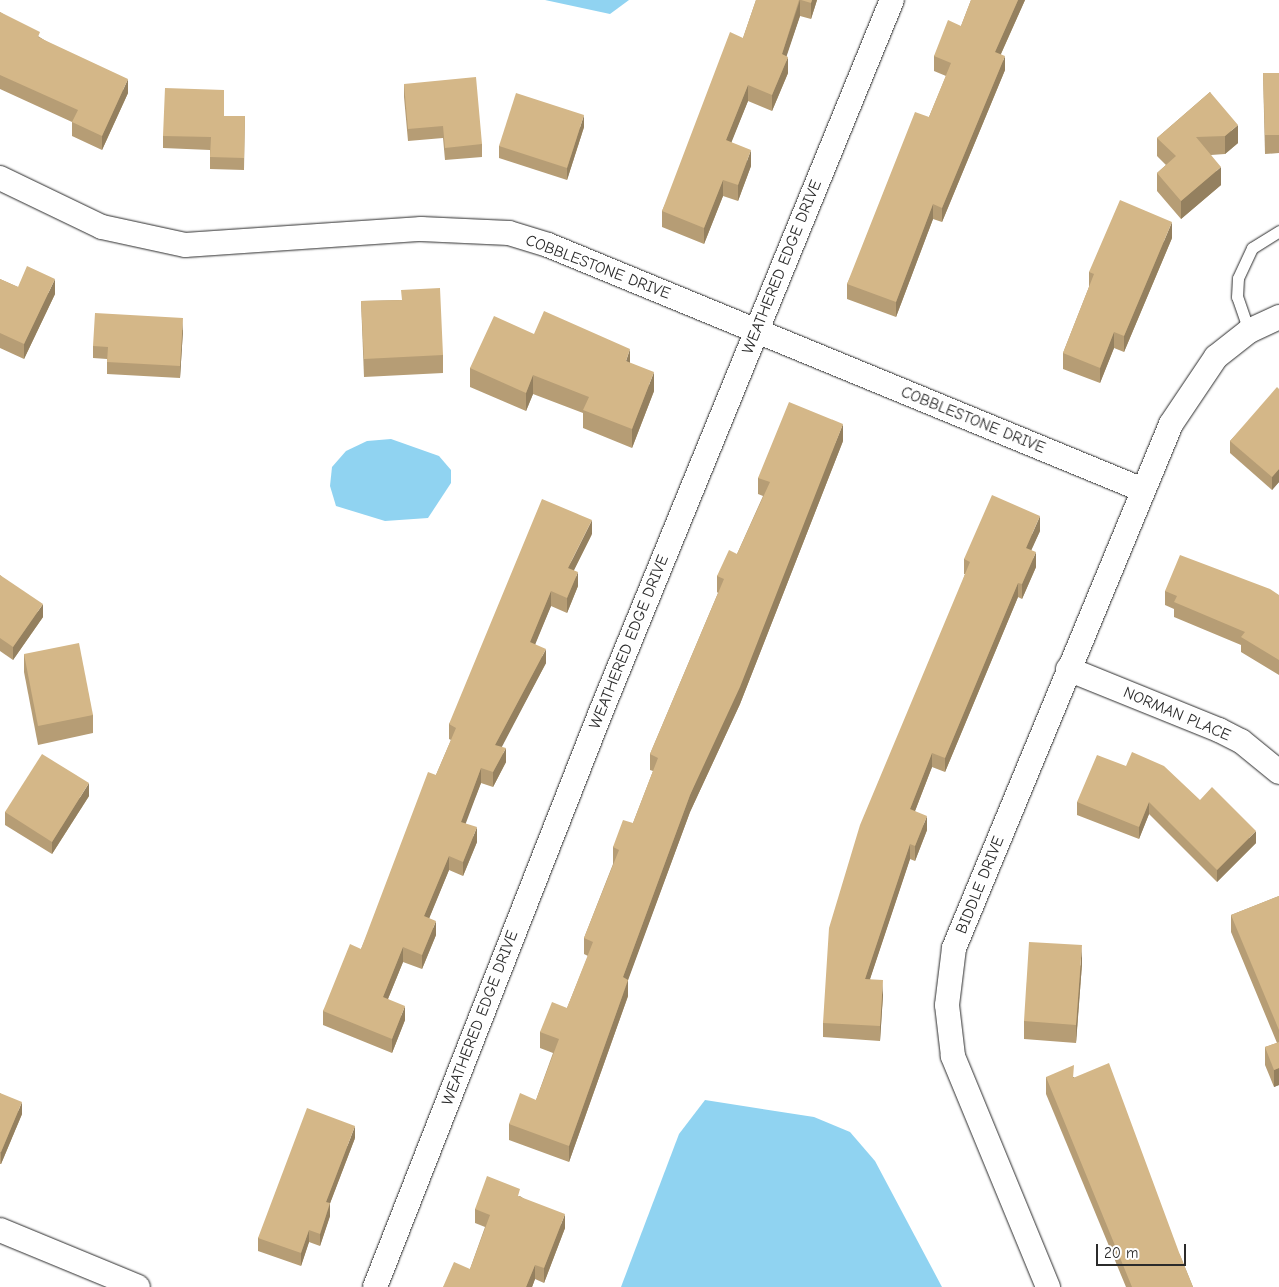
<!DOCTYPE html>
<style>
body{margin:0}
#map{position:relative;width:1279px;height:1287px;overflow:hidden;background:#fff;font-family:"Comic Neue",sans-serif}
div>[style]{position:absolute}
.water>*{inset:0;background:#90d3f1}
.roads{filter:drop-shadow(0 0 1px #2b2b2b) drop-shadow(0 0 1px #2b2b2b)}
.lane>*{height:11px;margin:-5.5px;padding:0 5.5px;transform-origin:5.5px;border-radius:5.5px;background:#fff}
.street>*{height:24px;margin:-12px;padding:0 12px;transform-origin:12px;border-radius:12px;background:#fff}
.wall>*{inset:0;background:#b69d75}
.shaded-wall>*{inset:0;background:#94805f}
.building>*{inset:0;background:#d4b788}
span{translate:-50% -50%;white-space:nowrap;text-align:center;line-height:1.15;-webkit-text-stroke:4px #fff;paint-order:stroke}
.street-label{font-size:16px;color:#2b2b2b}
.scale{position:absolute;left:1096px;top:1244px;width:90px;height:22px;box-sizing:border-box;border:2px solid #2b2b2b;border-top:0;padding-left:6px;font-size:15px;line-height:18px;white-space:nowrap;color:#2b2b2b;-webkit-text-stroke:4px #fff;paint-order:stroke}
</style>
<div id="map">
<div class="water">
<div style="clip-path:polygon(545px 0,629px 0,610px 14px)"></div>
<div style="clip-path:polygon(391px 439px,439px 456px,451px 470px,451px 483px,428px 518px,385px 521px,336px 506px,330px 486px,332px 467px,346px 451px,367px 441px)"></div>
<div style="clip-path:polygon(705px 1100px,814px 1117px,850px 1132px,875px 1161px,942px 1287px,621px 1287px,679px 1134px)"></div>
</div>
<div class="roads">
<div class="lane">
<div style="left:1249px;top:331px;width:36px;rotate:-109deg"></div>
<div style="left:1237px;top:297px;width:19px;rotate:-87deg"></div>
<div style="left:1238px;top:278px;width:33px;rotate:-65deg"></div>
<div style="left:1252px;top:248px;width:32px;rotate:-32deg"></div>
</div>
<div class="street">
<div style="left:0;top:178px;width:113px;rotate:25.7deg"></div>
<div style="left:102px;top:227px;width:85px;rotate:12.2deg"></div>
<div style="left:185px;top:245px;width:237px;rotate:-3.9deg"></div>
<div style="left:421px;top:229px;width:88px;rotate:2.6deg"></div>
<div style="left:509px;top:233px;width:41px;rotate:17.1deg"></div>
<div style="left:548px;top:245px;width:643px;rotate:22.38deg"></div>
<div style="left:1068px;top:669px;width:163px;rotate:22deg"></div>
<div style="left:1219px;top:730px;width:25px;rotate:27deg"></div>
<div style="left:1241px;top:741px;width:49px;rotate:39.2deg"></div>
<div style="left:0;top:1230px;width:149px;rotate:22.4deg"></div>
<div style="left:375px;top:1287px;width:616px;rotate:-68.56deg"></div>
<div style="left:600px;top:714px;width:771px;rotate:-67.76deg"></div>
<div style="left:1048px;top:1287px;width:250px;rotate:-112.4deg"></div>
<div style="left:953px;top:1056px;width:51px;rotate:-96.7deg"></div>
<div style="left:947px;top:1005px;width:57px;rotate:-83deg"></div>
<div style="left:954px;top:948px;width:567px;rotate:-67.5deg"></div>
<div style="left:1171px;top:424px;width:81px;rotate:-56.1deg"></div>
<div style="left:1216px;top:357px;width:42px;rotate:-38.2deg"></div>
<div style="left:1249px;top:331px;width:33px;rotate:-25deg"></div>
</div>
</div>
<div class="wall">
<div style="clip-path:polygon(756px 0,817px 0,811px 19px,800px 16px,786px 56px,788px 73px,772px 111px,748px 101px,731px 142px,751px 166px,738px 201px,723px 196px,704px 244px,662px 227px,662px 211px,743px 38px)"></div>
<div style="clip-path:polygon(971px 0,1025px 0,1001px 54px,1005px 70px,942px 222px,933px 219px,896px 317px,847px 299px,847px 284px,929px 117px,946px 76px,934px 71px,934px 56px,961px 26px)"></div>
<div style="clip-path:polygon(0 12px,128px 93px,102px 150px,72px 136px,72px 122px,0 89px)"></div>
<div style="clip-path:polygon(1263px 73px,1279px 73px,1279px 153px,1265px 154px)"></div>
<div style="clip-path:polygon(404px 84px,482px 144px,482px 157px,445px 160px,443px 138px,408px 141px,404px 97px)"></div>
<div style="clip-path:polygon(1210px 92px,1238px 143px,1225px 154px,1211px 155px,1221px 185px,1181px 219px,1157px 191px,1157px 173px,1166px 165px,1157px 156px,1157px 138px)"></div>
<div style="clip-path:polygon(224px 116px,245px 116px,244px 170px,210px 169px,210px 150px,163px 148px,163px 136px)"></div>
<div style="clip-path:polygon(584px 127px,567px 180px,499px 158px,499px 146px)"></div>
<div style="clip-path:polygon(1172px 238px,1124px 352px,1114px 348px,1100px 383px,1063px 369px,1063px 353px,1089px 287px,1089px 272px)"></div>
<div style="clip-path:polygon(0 279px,18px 287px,55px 294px,24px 359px,0 348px)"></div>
<div style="clip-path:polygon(401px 300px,443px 355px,443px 373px,364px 377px,361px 301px)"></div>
<div style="clip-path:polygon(183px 330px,180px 378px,107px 374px,107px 359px,93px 358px,93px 346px)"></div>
<div style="clip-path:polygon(534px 334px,630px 363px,654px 391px,632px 448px,583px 428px,583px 413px,533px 394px,526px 411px,470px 387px,470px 368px)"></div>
<div style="clip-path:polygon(1279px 389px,1279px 482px,1272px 490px,1230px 453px,1230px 441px)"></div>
<div style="clip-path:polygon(843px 441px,740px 704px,690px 812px,628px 979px,628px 996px,569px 1162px,509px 1140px,509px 1124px,536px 1100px,553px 1053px,540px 1048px,540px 1032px,567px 1008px,588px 956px,584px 954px,584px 938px,613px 864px,613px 847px,633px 823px,653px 771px,650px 770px,650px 754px,718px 593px,717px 592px,717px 576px,737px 554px,763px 496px,758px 494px,758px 478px)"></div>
<div style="clip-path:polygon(1040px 531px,1031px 550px,1036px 567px,1022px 599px,1018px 597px,945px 772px,932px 767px,915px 811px,927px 830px,915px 861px,910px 859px,870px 979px,883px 995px,880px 1041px,823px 1037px,823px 1023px,965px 574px,964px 574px,964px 559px)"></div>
<div style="clip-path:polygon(592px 534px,574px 570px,578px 586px,567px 613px,551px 606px,535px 644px,546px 663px,501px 747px,506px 762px,493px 787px,481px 783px,465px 823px,477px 842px,463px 876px,449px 870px,429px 918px,436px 935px,422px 969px,403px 962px,388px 999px,405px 1020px,392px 1053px,323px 1025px,323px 1011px,361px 949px,451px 740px,449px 739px,449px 724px)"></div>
<div style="clip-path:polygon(0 575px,43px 617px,13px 660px,0 651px)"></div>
<div style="clip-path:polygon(1165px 591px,1279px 595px,1279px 675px,1241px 652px,1241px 645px,1174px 617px,1174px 609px,1165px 605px)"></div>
<div style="clip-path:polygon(24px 654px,93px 715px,93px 733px,38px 745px,24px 672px)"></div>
<div style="clip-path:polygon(89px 796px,52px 854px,5px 825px,5px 812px)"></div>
<div style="clip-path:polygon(1200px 800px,1256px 843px,1217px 882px,1149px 814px,1139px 839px,1077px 815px,1077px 802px)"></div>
<div style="clip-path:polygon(1279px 896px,1279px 1085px,1274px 1087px,1265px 1065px,1265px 1047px,1277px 1043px,1231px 932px,1231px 915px)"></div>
<div style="clip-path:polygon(1082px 964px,1076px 1043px,1024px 1039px,1024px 1021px)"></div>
<div style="clip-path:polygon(1046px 1077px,1074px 1077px,1180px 1255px,1193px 1287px,1126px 1287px,1046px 1094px)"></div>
<div style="clip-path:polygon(0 1093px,22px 1114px,1px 1164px,0 1164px)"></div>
<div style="clip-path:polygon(355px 1138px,330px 1203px,330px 1216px,320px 1246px,309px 1242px,301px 1266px,258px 1251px,258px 1238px)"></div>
<div style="clip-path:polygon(520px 1196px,565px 1228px,544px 1283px,535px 1279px,532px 1287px,443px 1287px,470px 1269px,485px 1227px,475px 1223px,475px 1209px)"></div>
</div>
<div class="shaded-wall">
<div style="clip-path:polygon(800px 0,800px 16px,782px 70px,782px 54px)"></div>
<div style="clip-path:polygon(812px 0,817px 0,811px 19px,811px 3px)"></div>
<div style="clip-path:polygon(1018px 0,1025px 0,995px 67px,995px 52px)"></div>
<div style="clip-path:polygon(1005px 56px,1005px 70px,942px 222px,942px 208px)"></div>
<div style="clip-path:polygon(788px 57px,788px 73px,772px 111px,772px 95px)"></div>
<div style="clip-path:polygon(128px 79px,128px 93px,102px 150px,102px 136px)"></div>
<div style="clip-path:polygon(748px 85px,748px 101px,726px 156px,726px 140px)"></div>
<div style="clip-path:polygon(584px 115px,584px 127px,567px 180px,567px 168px)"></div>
<div style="clip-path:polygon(1238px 125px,1238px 143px,1225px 154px,1225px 136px)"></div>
<div style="clip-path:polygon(751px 150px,751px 166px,738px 201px,738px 185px)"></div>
<div style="clip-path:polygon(1221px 167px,1221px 185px,1181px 219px,1181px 201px)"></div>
<div style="clip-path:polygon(723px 180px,723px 196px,704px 244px,704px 228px)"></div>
<div style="clip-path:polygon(933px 204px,933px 219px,896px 317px,896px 302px)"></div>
<div style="clip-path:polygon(1172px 222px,1172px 238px,1124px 352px,1124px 336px)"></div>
<div style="clip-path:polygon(55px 279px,55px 294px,24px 359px,24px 344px)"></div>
<div style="clip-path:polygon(183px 318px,183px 330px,180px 378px,180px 366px)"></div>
<div style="clip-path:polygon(1114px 332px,1114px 348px,1100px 383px,1100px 368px)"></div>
<div style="clip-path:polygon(630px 349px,630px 367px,626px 361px)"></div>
<div style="clip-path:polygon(654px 372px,654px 391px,632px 448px,632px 429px)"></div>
<div style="clip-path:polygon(533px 375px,533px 394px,526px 411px,526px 393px)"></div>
<div style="clip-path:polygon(843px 424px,843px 441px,740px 704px,690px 812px,623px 994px,623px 977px,690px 795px)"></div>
<div style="clip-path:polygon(1279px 469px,1279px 482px,1272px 490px,1272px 477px)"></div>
<div style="clip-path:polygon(1040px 516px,1040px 531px,1026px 562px,1026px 548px)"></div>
<div style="clip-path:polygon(592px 520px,592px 534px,568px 582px,568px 568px)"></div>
<div style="clip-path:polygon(1036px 552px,1036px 567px,1022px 599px,1022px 584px)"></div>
<div style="clip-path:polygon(578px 572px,578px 586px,567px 613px,567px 598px)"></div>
<div style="clip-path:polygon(1018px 583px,1018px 597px,945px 772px,945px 758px)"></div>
<div style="clip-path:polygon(551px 591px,551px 606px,530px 657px,530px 642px)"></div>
<div style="clip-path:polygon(43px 604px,43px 617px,13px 660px,13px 647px)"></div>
<div style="clip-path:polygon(546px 649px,546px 663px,495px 760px,495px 745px)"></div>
<div style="clip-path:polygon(506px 748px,506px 762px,493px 787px,493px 772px)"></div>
<div style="clip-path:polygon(932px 753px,932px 767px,910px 824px,910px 809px)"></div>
<div style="clip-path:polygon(481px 768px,481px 783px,461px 836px,461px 822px)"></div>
<div style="clip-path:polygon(89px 783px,89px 796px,52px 854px,52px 842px)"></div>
<div style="clip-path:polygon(1149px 802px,1149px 814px,1139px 839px,1139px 827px)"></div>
<div style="clip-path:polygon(927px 816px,927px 830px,915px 861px,915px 846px)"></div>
<div style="clip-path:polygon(477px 827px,477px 842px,463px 876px,463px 862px)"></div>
<div style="clip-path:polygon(1256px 831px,1256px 843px,1217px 882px,1217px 870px)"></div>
<div style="clip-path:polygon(910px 844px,910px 859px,865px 994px,865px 979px)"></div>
<div style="clip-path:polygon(449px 856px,449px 870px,424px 931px,424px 916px)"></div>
<div style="clip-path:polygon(436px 921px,436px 935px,422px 969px,422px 955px)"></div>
<div style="clip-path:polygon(1082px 945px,1082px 964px,1076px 1043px,1076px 1025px)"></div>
<div style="clip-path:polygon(403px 947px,403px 962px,383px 1011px,383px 997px)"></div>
<div style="clip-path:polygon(628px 980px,628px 996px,569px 1162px,569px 1146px)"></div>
<div style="clip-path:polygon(883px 980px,883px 995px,880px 1041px,880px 1026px)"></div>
<div style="clip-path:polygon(405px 1006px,405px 1020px,392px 1053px,392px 1039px)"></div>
<div style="clip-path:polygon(1279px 1068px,1279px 1085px,1274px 1087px,1274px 1070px)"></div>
<div style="clip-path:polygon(22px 1102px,22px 1114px,1px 1164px,1px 1152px)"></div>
<div style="clip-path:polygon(355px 1126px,355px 1138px,326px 1214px,326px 1202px)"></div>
<div style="clip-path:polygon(330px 1203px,330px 1216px,320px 1246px,320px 1234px)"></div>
<div style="clip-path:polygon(565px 1214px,565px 1228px,544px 1283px,544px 1268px)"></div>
<div style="clip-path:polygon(309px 1230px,309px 1242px,301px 1266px,301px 1253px)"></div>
<div style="clip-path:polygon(535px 1265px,535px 1279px,532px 1287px,526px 1287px)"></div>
</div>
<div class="building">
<div style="clip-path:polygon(756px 0,799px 0,782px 54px,788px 57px,772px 95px,748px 85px,726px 140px,751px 150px,738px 185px,723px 180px,704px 228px,662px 211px,730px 32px,743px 38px)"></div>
<div style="clip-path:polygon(801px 0,812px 0,811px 3px)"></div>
<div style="clip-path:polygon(971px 0,1018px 0,995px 52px,1005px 56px,942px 208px,933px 204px,896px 302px,847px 284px,915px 112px,929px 117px,951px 63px,934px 56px,948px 20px,961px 26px)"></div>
<div style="clip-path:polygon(0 12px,40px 32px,38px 37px,128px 79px,102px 136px,72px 122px,78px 110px,0 75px)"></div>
<div style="clip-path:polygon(1263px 73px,1279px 73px,1279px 135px,1265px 135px)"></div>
<div style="clip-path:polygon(476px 77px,482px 144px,445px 148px,443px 126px,408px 129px,404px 84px)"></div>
<div style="clip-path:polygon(165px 88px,224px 90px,224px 116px,245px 116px,244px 158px,210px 157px,211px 137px,163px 136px)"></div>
<div style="clip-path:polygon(1210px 92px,1238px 125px,1225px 136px,1196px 137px,1221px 167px,1181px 201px,1157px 173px,1176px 156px,1157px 138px)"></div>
<div style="clip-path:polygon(516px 93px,584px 115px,567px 168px,499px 146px)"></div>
<div style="clip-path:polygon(1120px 200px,1172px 222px,1124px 336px,1114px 332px,1100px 368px,1063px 353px,1094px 274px,1089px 272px)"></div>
<div style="clip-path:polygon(27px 266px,55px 279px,24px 344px,0 333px,0 279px,18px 287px)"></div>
<div style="clip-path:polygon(440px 288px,443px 355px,364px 359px,361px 301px,402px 300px,401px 290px)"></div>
<div style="clip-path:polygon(544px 311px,630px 349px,626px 361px,654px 372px,632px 429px,583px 410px,589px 397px,533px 375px,526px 393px,470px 368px,494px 316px,534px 334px)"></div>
<div style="clip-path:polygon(95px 313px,183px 318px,180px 366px,107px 362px,108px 347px,93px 346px)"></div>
<div style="clip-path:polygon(1277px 387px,1279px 389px,1279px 469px,1272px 477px,1230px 441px)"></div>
<div style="clip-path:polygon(789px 402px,843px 424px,740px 687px,690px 795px,623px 977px,628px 980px,569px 1146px,509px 1124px,520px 1093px,536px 1100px,559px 1039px,540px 1032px,552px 1002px,567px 1008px,593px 942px,584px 938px,619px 850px,613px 847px,623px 820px,633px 823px,658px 758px,650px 754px,724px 579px,717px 576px,729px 550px,737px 554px,770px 482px,758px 478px)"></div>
<div style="clip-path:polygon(992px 495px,1040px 516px,1026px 548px,1036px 552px,1022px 584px,1018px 583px,945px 758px,932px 753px,910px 809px,927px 816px,915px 846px,910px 844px,865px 979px,883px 980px,880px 1026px,823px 1023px,829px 928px,860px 825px,970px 562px,964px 559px)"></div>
<div style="clip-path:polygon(542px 499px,592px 520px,568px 568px,578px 572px,567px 598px,551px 591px,530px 642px,546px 649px,495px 745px,506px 748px,493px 772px,481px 768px,461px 822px,477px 827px,463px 862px,449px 856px,424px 916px,436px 921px,422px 955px,403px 947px,383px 997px,405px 1006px,392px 1039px,323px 1011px,350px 944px,361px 949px,428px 772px,436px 775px,456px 728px,449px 724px)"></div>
<div style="clip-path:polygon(1180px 555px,1270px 589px,1279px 595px,1279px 660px,1241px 637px,1245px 632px,1174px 602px,1177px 596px,1165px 591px)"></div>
<div style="clip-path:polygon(0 575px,43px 604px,13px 647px,0 638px)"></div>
<div style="clip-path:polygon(79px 643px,93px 715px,38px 726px,24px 654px)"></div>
<div style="clip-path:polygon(1132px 752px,1164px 766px,1200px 800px,1212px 787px,1256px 831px,1217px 870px,1149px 802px,1139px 827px,1077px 802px,1097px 755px,1126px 766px)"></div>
<div style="clip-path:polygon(42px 754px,89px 783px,52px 842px,5px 812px)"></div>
<div style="clip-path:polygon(1279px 896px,1279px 1030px,1231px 915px)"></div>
<div style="clip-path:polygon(1029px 942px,1082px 945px,1076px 1025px,1024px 1021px)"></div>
<div style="clip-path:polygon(1279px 1042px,1279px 1068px,1274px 1070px,1265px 1047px)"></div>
<div style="clip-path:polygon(1109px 1063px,1180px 1255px,1193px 1287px,1132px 1287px,1046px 1077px,1074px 1065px,1073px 1078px)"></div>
<div style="clip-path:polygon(0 1093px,22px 1102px,1px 1152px,0 1152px)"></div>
<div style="clip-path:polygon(307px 1108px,355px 1126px,326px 1202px,330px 1203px,320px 1234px,309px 1230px,301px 1253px,258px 1238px)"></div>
<div style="clip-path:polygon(487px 1176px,520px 1189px,518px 1196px,565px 1214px,544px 1268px,535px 1265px,526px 1287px,443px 1287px,454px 1262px,470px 1269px,490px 1215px,475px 1209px)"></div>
</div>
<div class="street-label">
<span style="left:598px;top:267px;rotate:21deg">COBBLESTONE DRIVE</span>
<span style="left:782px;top:267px;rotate:-68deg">WEATHERED EDGE DRIVE</span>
<span style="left:973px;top:420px;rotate:22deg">COBBLESTONE DRIVE</span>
<span style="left:629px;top:642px;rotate:-68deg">WEATHERED EDGE DRIVE</span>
<span style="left:1177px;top:714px;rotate:23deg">NORMAN PLACE</span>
<span style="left:980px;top:885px;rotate:-68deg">BIDDLE DRIVE</span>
<span style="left:480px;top:1018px;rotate:-69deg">WEATHERED EDGE DRIVE</span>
</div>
<div class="scale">20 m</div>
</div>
